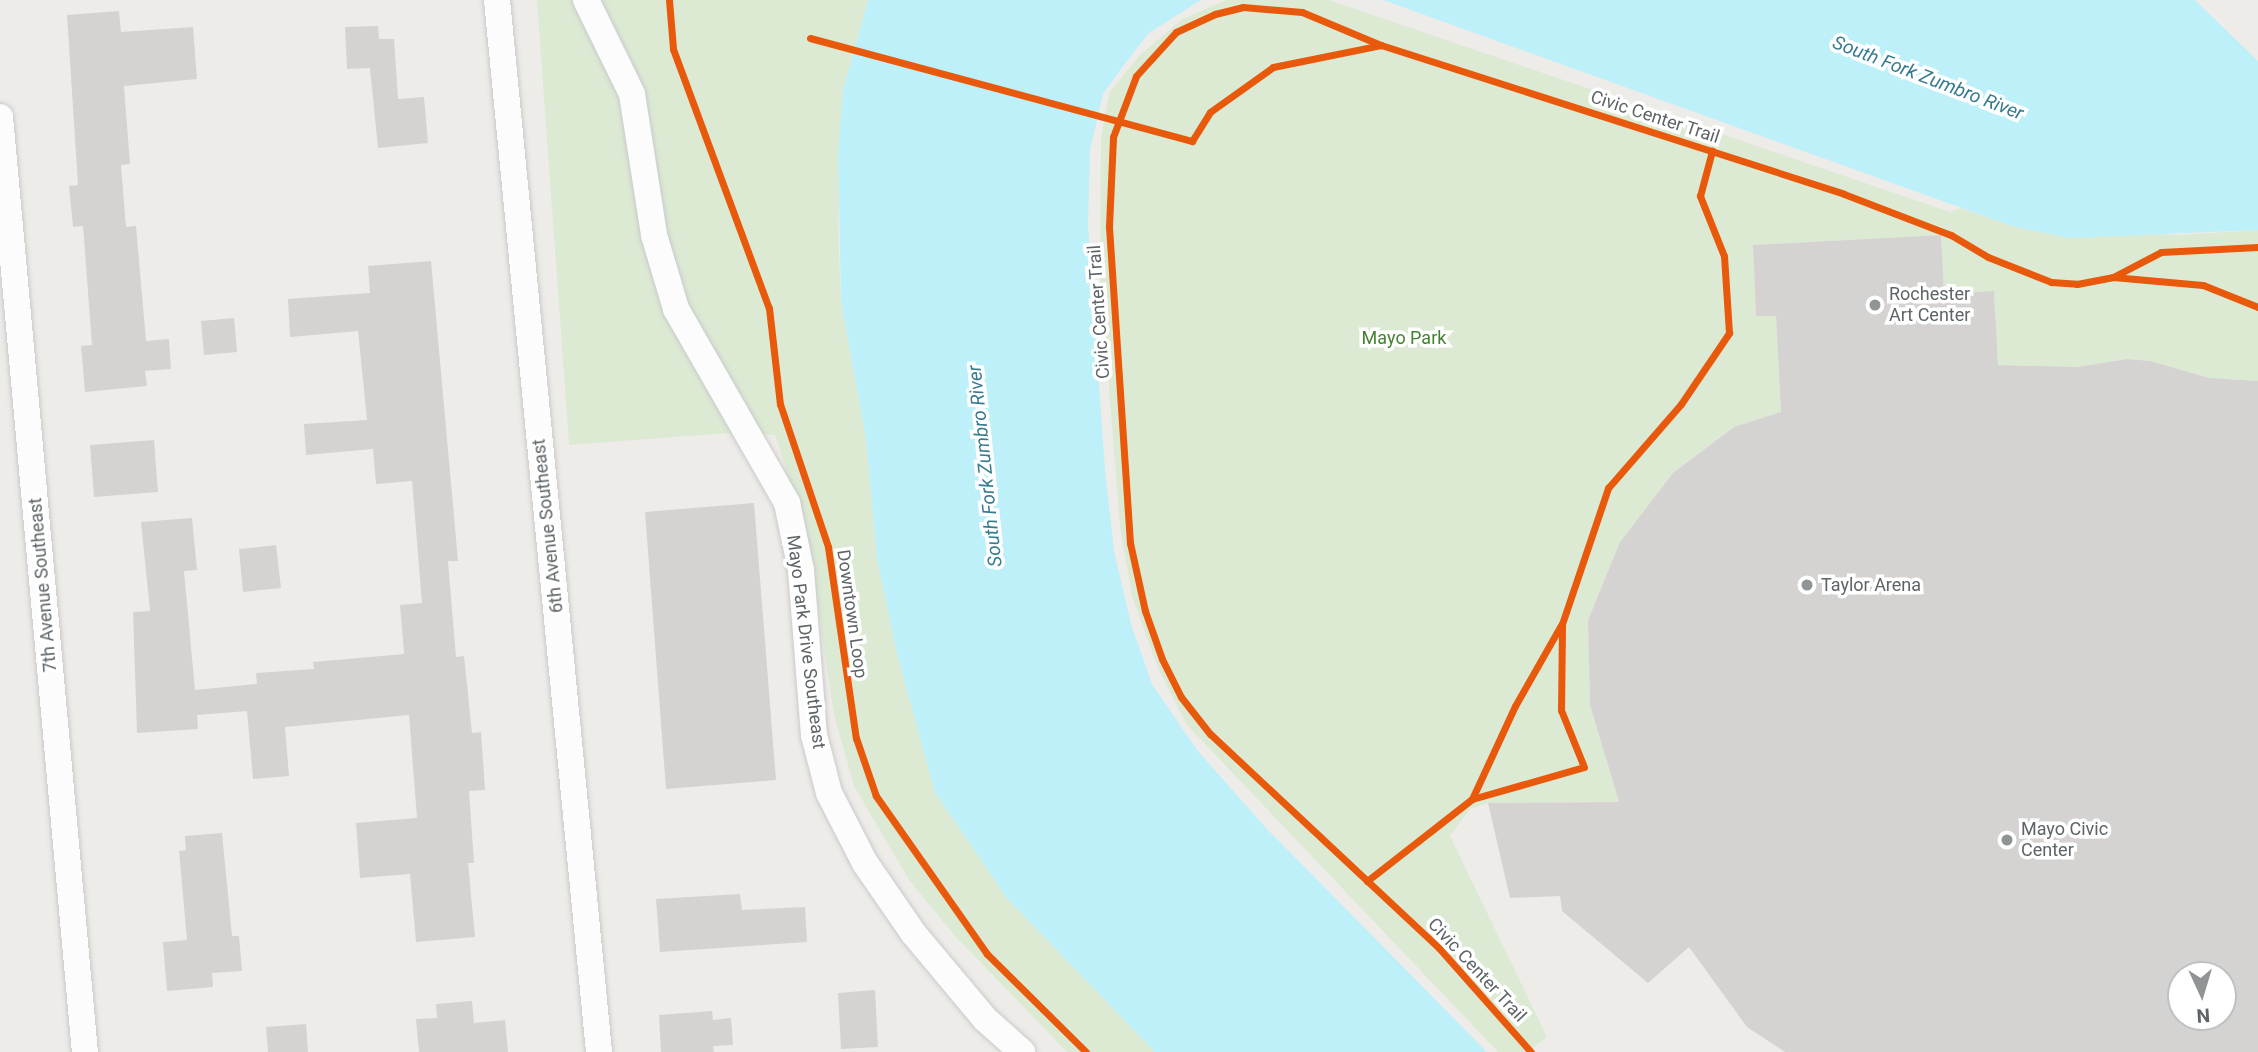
<!DOCTYPE html>
<style>
body{margin:0}
#map{position:relative;width:2258px;height:1052px;overflow:hidden;background:#eeece9;font-family:Roboto,sans-serif}
div>[style]{position:absolute}
.green>*{inset:0;background:#dcead4}
.water>*{inset:0;background:#bdf0f8}
.pier>*{inset:0;background:#eeece9}
.building>*{inset:0;background:#d5d3d2}
.roads{filter:drop-shadow(0 0 2px #cacaca) drop-shadow(0 0 2px #cacaca)}
.minor>*{height:26px;margin:-13px;padding:0 13px;transform-origin:13px;border-radius:13px;background:#fcfcfc}
.cycleway>*{height:7px;margin:-3.5px;padding:0 3.5px;transform-origin:3.5px;border-radius:3.5px;background:#e8590c}
.dots>*{width:19px;height:19px;translate:-50% -50%;box-sizing:border-box;border:4px solid #fff;border-radius:50%}
span{translate:-50% -50%;white-space:nowrap;text-align:center;line-height:1.15;-webkit-text-stroke:7px #fff;paint-order:stroke}
.street-label{font-size:18px;color:#5e6467}
.poi-label{font-size:18px;color:#5e6467}
.left{translate:0 -50%;text-align:left}
.park-label{font-size:18px;color:#448232}
.water-label{font-size:19px;color:#367b90;font-style:italic}
.north{position:absolute;left:2167px;top:961px;width:70px;height:70px;box-sizing:border-box;background:#fff;border:2px solid #bfc1c2;border-radius:50%;rotate:176deg;font-size:19px;font-weight:700;line-height:28px;text-align:center;color:#5e6467}
.north::after{content:'';display:block;margin:auto;width:24px;height:32px;background:#909494;clip-path:polygon(50% 0,100% 100%,50% 72%,0 100%)}
</style>
<div id="map">
<div class="green">
<div style="clip-path:polygon(537px 0,868px 0,843px 90px,838px 223px,841px 302px,866px 439px,877px 559px,1155px 1052px,1067px 1052px,955px 936px,909px 880px,854px 786px,834px 715px,807px 533px,775px 435px,729px 433px,569px 445px)"></div>
<div style="clip-path:polygon(1226px 0,1329px 0,1950px 212px,1960px 208px,2012px 226px,2177px 235px,2258px 230px,2258px 381px,2209px 378px,2151px 361px,2127px 359px,2077px 367px,2011px 365px,1998px 369px,1994px 292px,1944px 294px,1941px 235px,1753px 245px,1756px 316px,1776px 316px,1781px 412px,1734px 427px,1673px 473px,1620px 542px,1588px 620px,1590px 705px,1619px 802px,1488px 803px,1470px 809px,1450px 836px,1547px 1037px,1527px 1052px,1498px 1052px,1187px 725px,1158px 668px,1132px 596px,1120px 527px,1100px 274px,1101px 137px,1109px 93px,1139px 56px,1181px 20px)"></div>
</div>
<div class="water">
<div style="clip-path:polygon(868px 0,1201px 0,1149px 33px,1123px 66px,1103px 94px,1090px 150px,1088px 225px,1105px 470px,1114px 551px,1131px 624px,1152px 684px,1197px 750px,1266px 828px,1487px 1052px,1155px 1052px,1006px 897px,935px 792px,897px 654px,877px 559px,866px 439px,841px 302px,838px 154px,843px 90px)"></div>
<div style="clip-path:polygon(1383px 0,2258px 0,2258px 230px,2069px 238px,2012px 226px)"></div>
</div>
<div class="pier">
<div style="clip-path:polygon(2195px 0,2258px 0,2258px 61px)"></div>
</div>
<div class="building">
<div style="clip-path:polygon(119px 11px,121px 32px,193px 27px,197px 79px,124px 86px,130px 164px,121px 165px,126px 227px,136px 226px,146px 341px,169px 339px,171px 369px,145px 371px,147px 386px,85px 392px,81px 346px,92px 345px,83px 226px,73px 227px,69px 186px,78px 185px,67px 15px)"></div>
<div style="clip-path:polygon(378px 26px,379px 39px,394px 39px,398px 99px,424px 97px,428px 143px,378px 148px,370px 68px,347px 69px,345px 27px)"></div>
<div style="clip-path:polygon(evenodd,1941px 235px,1944px 294px,1994px 291px,1998px 365px,2077px 367px,2127px 359px,2151px 361px,2209px 378px,2258px 381px,2258px 1052px,1785px 1052px,1747px 1027px,1689px 947px,1648px 983px,1562px 911px,1560px 896px,1510px 898px,1488px 803px,1619px 802px,1590px 705px,1588px 620px,1620px 542px,1673px 473px,1734px 427px,1781px 412px,1776px 316px,1756px 316px,1753px 245px,1941px 235px,2181px 975px,2223px 975px,2223px 1017px,2181px 1017px,2181px 975px)"></div>
<div style="clip-path:polygon(431px 261px,458px 561px,448px 561px,456px 657px,464px 656px,472px 733px,481px 732px,485px 790px,469px 791px,474px 863px,468px 863px,475px 937px,416px 942px,410px 874px,360px 878px,356px 823px,417px 818px,409px 715px,285px 727px,289px 776px,253px 779px,247px 711px,197px 715px,198px 729px,137px 733px,133px 612px,150px 611px,141px 522px,192px 518px,197px 570px,184px 571px,195px 690px,257px 684px,256px 673px,314px 669px,313px 662px,404px 654px,400px 605px,422px 603px,412px 481px,376px 484px,373px 449px,306px 455px,304px 424px,367px 420px,358px 331px,290px 337px,288px 299px,370px 293px,368px 266px)"></div>
<div style="clip-path:polygon(234px 318px,237px 352px,204px 355px,201px 321px)"></div>
<div style="clip-path:polygon(154px 440px,158px 492px,94px 497px,90px 445px)"></div>
<div style="clip-path:polygon(754px 503px,776px 780px,666px 789px,645px 512px)"></div>
<div style="clip-path:polygon(276px 545px,281px 588px,243px 592px,239px 549px)"></div>
<div style="clip-path:polygon(222px 833px,232px 936px,239px 936px,242px 971px,212px 973px,213px 987px,167px 991px,163px 942px,187px 940px,179px 851px,186px 850px,185px 836px)"></div>
<div style="clip-path:polygon(740px 894px,742px 910px,805px 907px,807px 942px,660px 952px,656px 899px)"></div>
<div style="clip-path:polygon(875px 990px,878px 1047px,841px 1049px,838px 993px)"></div>
<div style="clip-path:polygon(472px 1001px,474px 1023px,505px 1020px,508px 1052px,419px 1052px,416px 1019px,437px 1018px,436px 1004px)"></div>
<div style="clip-path:polygon(712px 1011px,713px 1020px,731px 1018px,733px 1045px,713px 1046px,714px 1052px,661px 1052px,659px 1015px)"></div>
<div style="clip-path:polygon(306px 1024px,308px 1052px,268px 1052px,266px 1027px)"></div>
</div>
<div class="roads">
<div class="minor">
<div style="left:497px;top:0;width:1057px;rotate:84.46deg"></div>
<div style="left:586px;top:0;width:105px;rotate:63.9deg"></div>
<div style="left:632px;top:94px;width:143px;rotate:81.1deg"></div>
<div style="left:654px;top:235px;width:77px;rotate:73.4deg"></div>
<div style="left:676px;top:309px;width:224px;rotate:60.2deg"></div>
<div style="left:787px;top:503px;width:68px;rotate:78.2deg"></div>
<div style="left:801px;top:570px;width:166px;rotate:85.5deg"></div>
<div style="left:814px;top:735px;width:60px;rotate:75.5deg"></div>
<div style="left:829px;top:793px;width:79px;rotate:62.8deg"></div>
<div style="left:865px;top:863px;width:86px;rotate:55.4deg"></div>
<div style="left:914px;top:934px;width:111px;rotate:50.1deg"></div>
<div style="left:985px;top:1019px;width:50px;rotate:41.7deg"></div>
<div style="left:0;top:117px;width:939px;rotate:84.81deg"></div>
</div>
</div>
<div class="cycleway">
<div style="left:669px;top:0;width:49px;rotate:85.3deg"></div>
<div style="left:673px;top:49px;width:276px;rotate:69.7deg"></div>
<div style="left:769px;top:308px;width:97px;rotate:83.5deg"></div>
<div style="left:780px;top:404px;width:151px;rotate:71.4deg"></div>
<div style="left:828px;top:547px;width:193px;rotate:81.7deg"></div>
<div style="left:856px;top:738px;width:61px;rotate:71deg"></div>
<div style="left:876px;top:796px;width:193px;rotate:54.9deg"></div>
<div style="left:987px;top:954px;width:139px;rotate:44.7deg"></div>
<div style="left:810px;top:38px;width:396px;rotate:15.1deg"></div>
<div style="left:1192px;top:141px;width:34px;rotate:-58deg"></div>
<div style="left:1210px;top:112px;width:77px;rotate:-35.5deg"></div>
<div style="left:1273px;top:67px;width:110px;rotate:-11.5deg"></div>
<div style="left:2113px;top:277px;width:90px;rotate:5.1deg"></div>
<div style="left:2203px;top:285px;width:59px;rotate:21.8deg"></div>
<div style="left:1472px;top:799px;width:102px;rotate:-65.2deg"></div>
<div style="left:1515px;top:706px;width:93px;rotate:-60.4deg"></div>
<div style="left:1367px;top:881px;width:133px;rotate:-38deg"></div>
<div style="left:1472px;top:799px;width:116px;rotate:-15.9deg"></div>
<div style="left:1584px;top:767px;width:61px;rotate:-112deg"></div>
<div style="left:1561px;top:710px;width:86px;rotate:-89.3deg"></div>
<div style="left:1562px;top:624px;width:144px;rotate:-71.3deg"></div>
<div style="left:1608px;top:488px;width:111px;rotate:-49deg"></div>
<div style="left:1681px;top:404px;width:86px;rotate:-55.9deg"></div>
<div style="left:1729px;top:333px;width:77px;rotate:-93.7deg"></div>
<div style="left:1724px;top:256px;width:65px;rotate:-111.8deg"></div>
<div style="left:1700px;top:196px;width:47px;rotate:-75.1deg"></div>
<div style="left:1531px;top:1052px;width:139px;rotate:-131.5deg"></div>
<div style="left:1439px;top:948px;width:313px;rotate:-136.9deg"></div>
<div style="left:1210px;top:734px;width:47px;rotate:-128.1deg"></div>
<div style="left:1181px;top:697px;width:42px;rotate:-116.6deg"></div>
<div style="left:1162px;top:659px;width:51px;rotate:-109.5deg"></div>
<div style="left:1145px;top:611px;width:70px;rotate:-102.4deg"></div>
<div style="left:1130px;top:543px;width:318px;rotate:-93.8deg"></div>
<div style="left:1109px;top:226px;width:89px;rotate:-87.4deg"></div>
<div style="left:1113px;top:137px;width:65px;rotate:-69.3deg"></div>
<div style="left:1136px;top:76px;width:59px;rotate:-47.7deg"></div>
<div style="left:1176px;top:32px;width:43px;rotate:-24.8deg"></div>
<div style="left:1215px;top:14px;width:29px;rotate:-14deg"></div>
<div style="left:1243px;top:7px;width:59px;rotate:4.8deg"></div>
<div style="left:1302px;top:12px;width:86px;rotate:22.7deg"></div>
<div style="left:1381px;top:45px;width:486px;rotate:17.8deg"></div>
<div style="left:1844px;top:194px;width:115px;rotate:21deg"></div>
<div style="left:1951px;top:235px;width:43px;rotate:30.7deg"></div>
<div style="left:1988px;top:257px;width:68px;rotate:21.6deg"></div>
<div style="left:2051px;top:282px;width:26px;rotate:4deg"></div>
<div style="left:2077px;top:284px;width:37px;rotate:-11deg"></div>
<div style="left:2113px;top:277px;width:54px;rotate:-27.5deg"></div>
<div style="left:2161px;top:252px;width:97px;rotate:-3deg"></div>
</div>
<div class="dots">
<div style="left:1875px;top:305px;background:#909494"></div>
<div style="left:1807px;top:585px;background:#909494"></div>
<div style="left:2007px;top:840px;background:#909494"></div>
</div>
<div class="street-label">
<span style="left:1655px;top:117px;rotate:18deg">Civic Center Trail</span>
<span style="left:1099px;top:312px;rotate:-94deg">Civic Center Trail</span>
<span style="left:548px;top:526px;rotate:-96deg">6th Avenue Southeast</span>
<span style="left:43px;top:585px;rotate:-95deg">7th Avenue Southeast</span>
<span style="left:852px;top:614px;rotate:82deg">Downtown Loop</span>
<span style="left:806px;top:642px;rotate:83deg">Mayo Park Drive Southeast</span>
<span style="left:1477px;top:970px;rotate:47deg">Civic Center Trail</span>
</div>
<div class="poi-label">
<span class="left" style="left:1889px;top:305px">Rochester<br>Art Center</span>
<span class="left" style="left:1821px;top:585px">Taylor Arena</span>
<span class="left" style="left:2021px;top:840px">Mayo Civic<br>Center</span>
</div>
<div class="park-label">
<span style="left:1404px;top:338px">Mayo Park</span>
</div>
<div class="water-label">
<span style="left:1928px;top:78px;rotate:21deg">South Fork Zumbro River</span>
<span style="left:985px;top:466px;rotate:-96deg">South Fork Zumbro River</span>
</div>
<div class="north">N</div>
</div>
